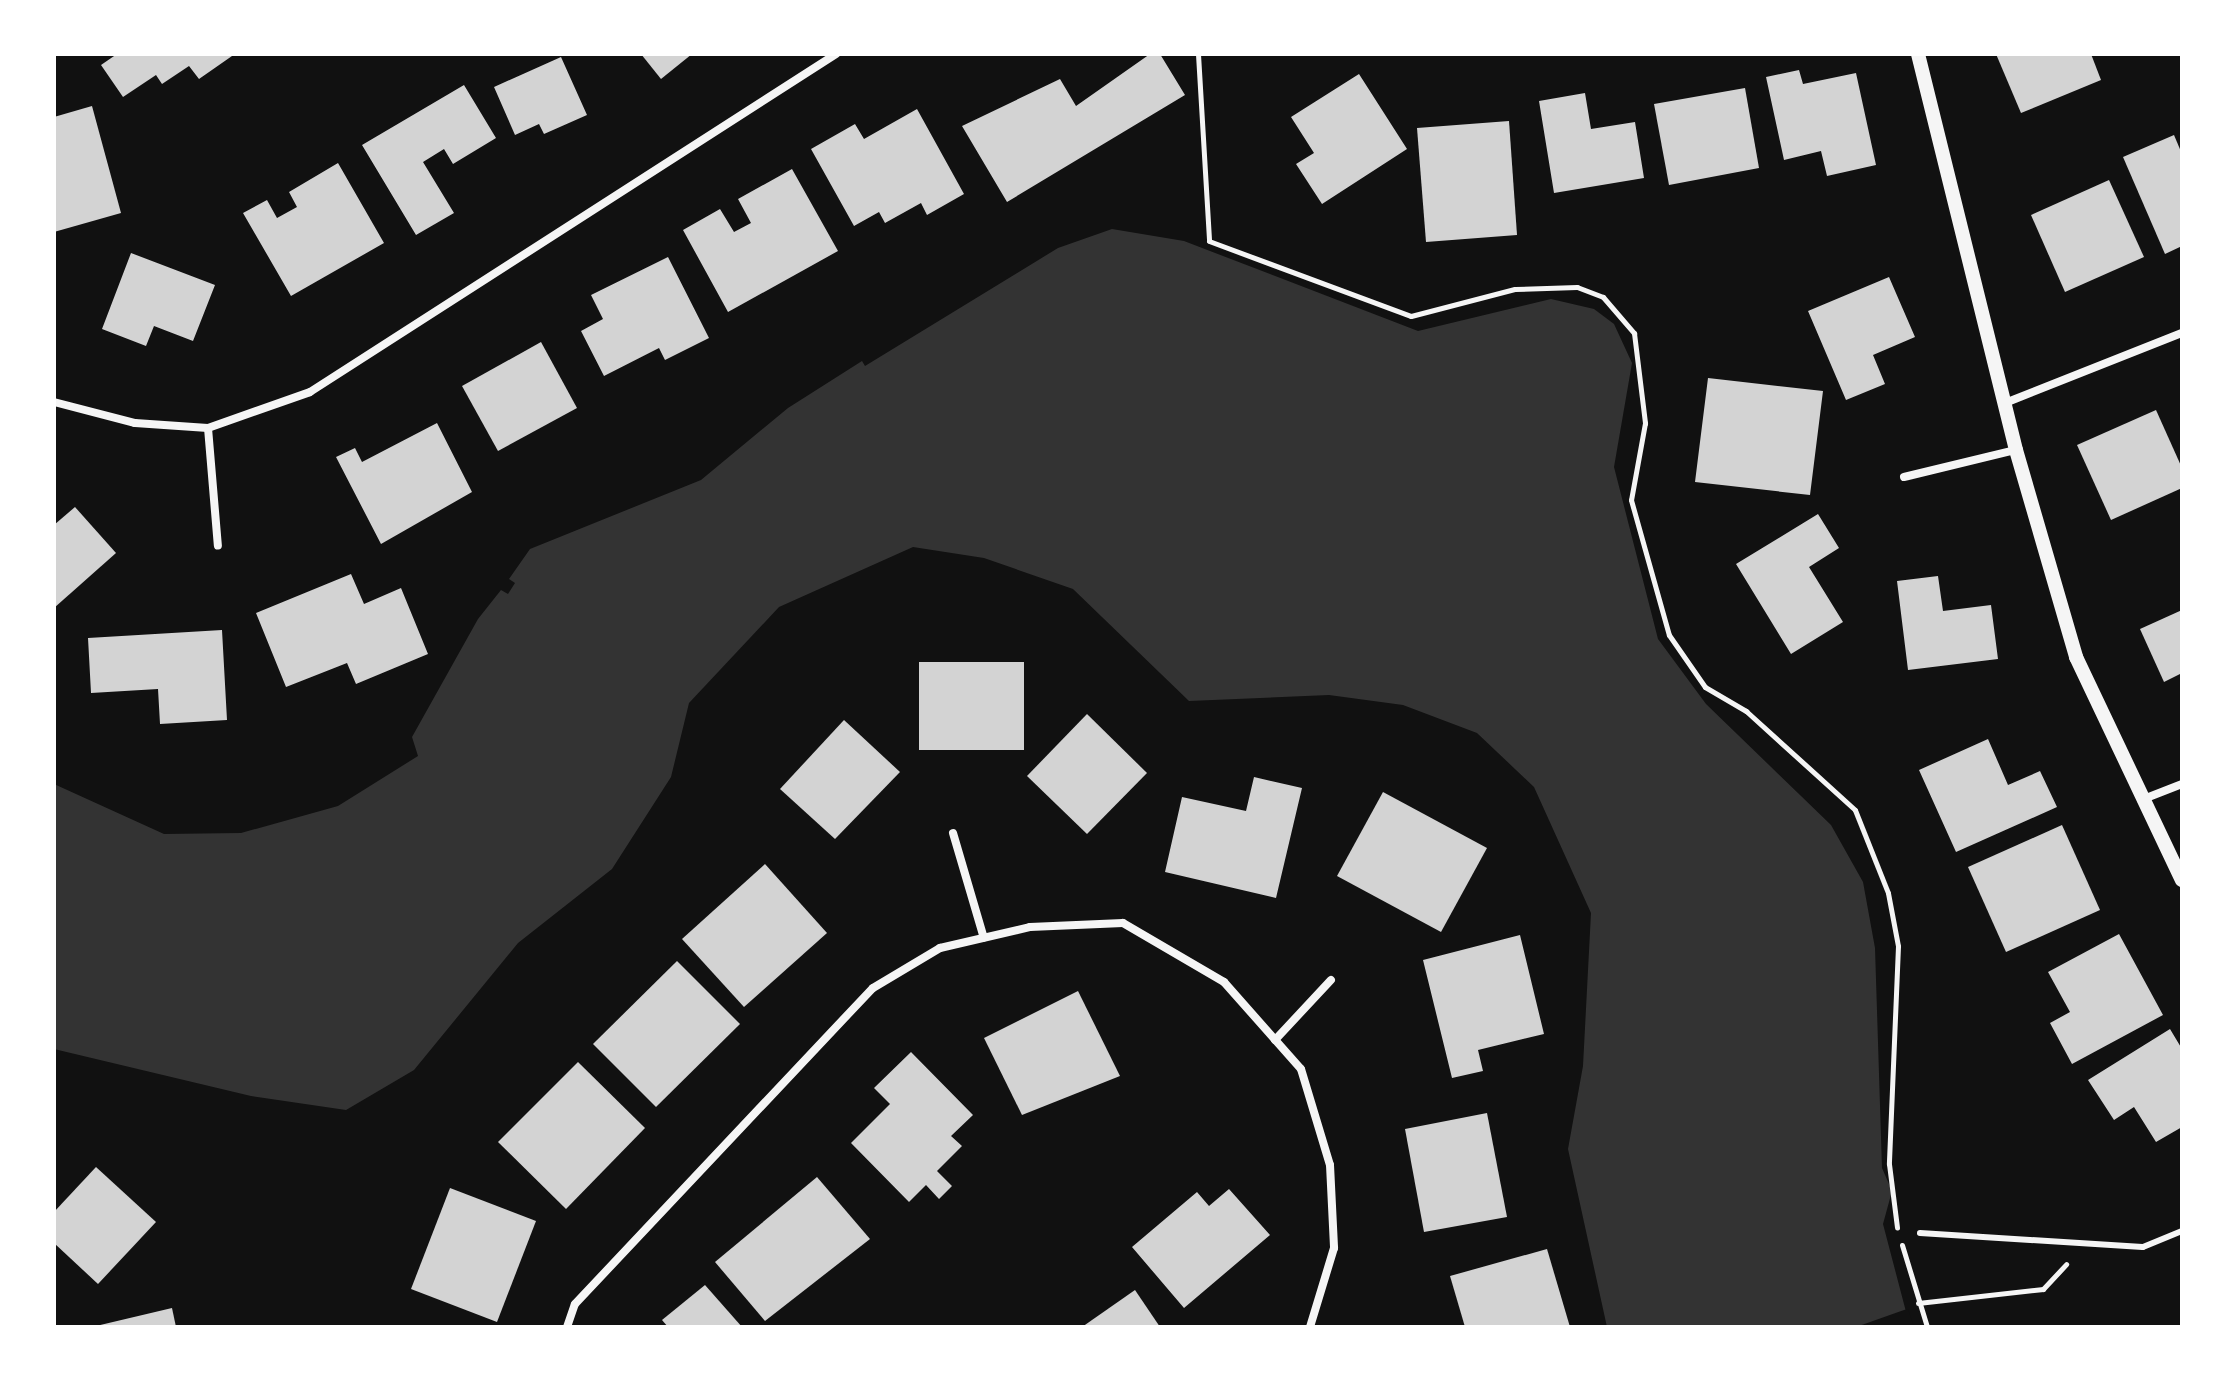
<!DOCTYPE html>
<style>
body{margin:0}
#map{position:relative;width:2236px;height:1381px;overflow:hidden;background:#111;font-family:"Roboto Condensed",sans-serif}
div>[style]{position:absolute}
.water>*{inset:0;background:#333}
.pier>*{inset:0;background:#111}
.building>*{inset:0;background:#d3d3d3}
.path>*{height:5px;margin:-2.5px;padding:0 2.5px;transform-origin:2.5px;border-radius:2.5px;background:#f5f5f5}
.service>*{height:6px;margin:-3px;padding:0 3px;transform-origin:3px;border-radius:3px;background:#f5f5f5}
.minor>*{height:8px;margin:-4px;padding:0 4px;transform-origin:4px;border-radius:4px;background:#f5f5f5}
.tertiary>*{height:14px;margin:-7px;padding:0 7px;transform-origin:7px;border-radius:7px;background:#f5f5f5}
span{translate:-50% -50%;white-space:nowrap;text-align:center;line-height:1.15;-webkit-text-stroke:6px #fff;paint-order:stroke}
.frame{position:absolute;inset:0;border:56px solid #fff;pointer-events:none}
</style>
<div id="map">
<div class="water">
<div style="clip-path:polygon(1112px 229px,1184px 241px,1418px 331px,1551px 299px,1594px 309px,1614px 324px,1632px 363px,1614px 467px,1658px 639px,1706px 704px,1831px 825px,1863px 882px,1875px 948px,1882px 1168px,1892px 1191px,1883px 1224px,1910px 1327px,1607px 1327px,1568px 1149px,1583px 1066px,1591px 913px,1534px 787px,1477px 733px,1403px 705px,1329px 695px,1189px 701px,1073px 589px,984px 558px,913px 547px,779px 607px,689px 703px,671px 777px,612px 869px,518px 943px,414px 1070px,346px 1110px,251px 1096px,54px 1049px,54px 784px,164px 834px,241px 833px,338px 806px,418px 756px,412px 737px,478px 619px,501px 590px,508px 594px,515px 583px,509px 579px,530px 549px,701px 480px,788px 408px,862px 361px,865px 366px,1058px 248px)"></div>
</div>
<div class="pier">
<div style="clip-path:polygon(1908px 1309px,1914px 1327px,1856px 1327px,1904px 1310px)"></div>
</div>
<div class="building">
<div style="clip-path:polygon(117px 54px,230px 54px,232px 56px,199px 79px,189px 66px,162px 84px,156px 75px,123px 97px,101px 65px)"></div>
<div style="clip-path:polygon(641px 54px,692px 54px,661px 79px)"></div>
<div style="clip-path:polygon(1150px 54px,1160px 54px,1185px 95px,1007px 202px,962px 126px,1060px 79px,1076px 106px)"></div>
<div style="clip-path:polygon(1996px 54px,2091px 54px,2101px 80px,2021px 113px)"></div>
<div style="clip-path:polygon(561px 57px,587px 115px,544px 134px,539px 124px,515px 135px,494px 87px)"></div>
<div style="clip-path:polygon(1799px 70px,1803px 84px,1856px 73px,1876px 165px,1827px 176px,1821px 151px,1784px 160px,1766px 77px)"></div>
<div style="clip-path:polygon(1359px 74px,1407px 149px,1322px 204px,1296px 164px,1314px 153px,1291px 117px)"></div>
<div style="clip-path:polygon(464px 85px,496px 138px,453px 164px,444px 149px,423px 162px,454px 213px,416px 235px,362px 145px)"></div>
<div style="clip-path:polygon(1745px 88px,1759px 168px,1669px 185px,1654px 104px)"></div>
<div style="clip-path:polygon(1585px 93px,1591px 129px,1635px 122px,1644px 178px,1554px 193px,1539px 101px)"></div>
<div style="clip-path:polygon(92px 106px,121px 213px,54px 232px,54px 117px)"></div>
<div style="clip-path:polygon(917px 109px,964px 194px,927px 215px,921px 203px,885px 223px,879px 212px,854px 226px,811px 149px,855px 124px,864px 139px)"></div>
<div style="clip-path:polygon(1509px 121px,1517px 235px,1426px 242px,1417px 128px)"></div>
<div style="clip-path:polygon(2174px 135px,2182px 154px,2182px 246px,2165px 254px,2123px 157px)"></div>
<div style="clip-path:polygon(338px 163px,384px 243px,291px 296px,243px 213px,267px 200px,277px 218px,297px 207px,289px 192px)"></div>
<div style="clip-path:polygon(792px 169px,838px 251px,728px 312px,683px 230px,720px 209px,734px 232px,751px 223px,738px 199px)"></div>
<div style="clip-path:polygon(2109px 180px,2144px 257px,2065px 292px,2031px 215px)"></div>
<div style="clip-path:polygon(131px 253px,215px 285px,193px 341px,154px 326px,146px 346px,102px 329px)"></div>
<div style="clip-path:polygon(668px 257px,709px 338px,665px 360px,659px 348px,604px 376px,581px 331px,603px 319px,591px 295px)"></div>
<div style="clip-path:polygon(1889px 277px,1915px 337px,1873px 355px,1885px 384px,1846px 400px,1808px 311px)"></div>
<div style="clip-path:polygon(541px 342px,577px 408px,498px 451px,462px 386px)"></div>
<div style="clip-path:polygon(1708px 378px,1823px 391px,1810px 495px,1695px 482px)"></div>
<div style="clip-path:polygon(2156px 410px,2182px 468px,2182px 488px,2111px 520px,2077px 445px)"></div>
<div style="clip-path:polygon(437px 423px,472px 492px,381px 544px,336px 457px,355px 448px,362px 462px)"></div>
<div style="clip-path:polygon(75px 507px,116px 553px,54px 608px,54px 525px)"></div>
<div style="clip-path:polygon(1818px 514px,1839px 548px,1809px 567px,1843px 622px,1791px 654px,1736px 564px)"></div>
<div style="clip-path:polygon(351px 574px,364px 604px,401px 588px,428px 654px,356px 684px,347px 663px,286px 687px,256px 613px)"></div>
<div style="clip-path:polygon(1938px 576px,1943px 611px,1991px 605px,1998px 659px,1908px 670px,1897px 581px)"></div>
<div style="clip-path:polygon(2182px 610px,2182px 673px,2164px 682px,2140px 629px)"></div>
<div style="clip-path:polygon(222px 630px,227px 720px,160px 724px,158px 689px,91px 693px,88px 638px)"></div>
<div style="clip-path:polygon(919px 662px,1024px 662px,1024px 750px,919px 750px)"></div>
<div style="clip-path:polygon(1087px 714px,1147px 773px,1087px 834px,1027px 776px)"></div>
<div style="clip-path:polygon(844px 720px,900px 772px,835px 839px,780px 789px)"></div>
<div style="clip-path:polygon(1988px 739px,2008px 785px,2040px 771px,2057px 807px,1956px 852px,1919px 770px)"></div>
<div style="clip-path:polygon(1254px 777px,1302px 788px,1276px 898px,1165px 872px,1182px 797px,1246px 811px)"></div>
<div style="clip-path:polygon(1383px 792px,1487px 848px,1441px 932px,1337px 876px)"></div>
<div style="clip-path:polygon(2062px 825px,2100px 910px,2006px 952px,1968px 867px)"></div>
<div style="clip-path:polygon(765px 864px,827px 933px,744px 1007px,682px 939px)"></div>
<div style="clip-path:polygon(2119px 934px,2163px 1015px,2072px 1064px,2050px 1023px,2070px 1012px,2048px 972px)"></div>
<div style="clip-path:polygon(1520px 935px,1544px 1034px,1478px 1050px,1483px 1071px,1452px 1078px,1423px 960px)"></div>
<div style="clip-path:polygon(677px 961px,740px 1024px,656px 1107px,593px 1044px)"></div>
<div style="clip-path:polygon(1078px 991px,1120px 1076px,1022px 1115px,984px 1038px)"></div>
<div style="clip-path:polygon(2170px 1029px,2182px 1049px,2182px 1127px,2156px 1142px,2134px 1107px,2114px 1120px,2088px 1080px)"></div>
<div style="clip-path:polygon(911px 1052px,973px 1115px,951px 1136px,962px 1146px,937px 1171px,952px 1186px,939px 1199px,926px 1185px,909px 1202px,851px 1143px,890px 1104px,874px 1088px)"></div>
<div style="clip-path:polygon(578px 1062px,645px 1128px,566px 1209px,498px 1142px)"></div>
<div style="clip-path:polygon(1487px 1113px,1507px 1217px,1424px 1232px,1405px 1129px)"></div>
<div style="clip-path:polygon(96px 1167px,156px 1222px,98px 1284px,54px 1243px,54px 1212px)"></div>
<div style="clip-path:polygon(817px 1177px,870px 1239px,765px 1321px,715px 1262px)"></div>
<div style="clip-path:polygon(450px 1188px,536px 1221px,497px 1322px,411px 1289px)"></div>
<div style="clip-path:polygon(1229px 1189px,1270px 1235px,1184px 1308px,1132px 1247px,1197px 1192px,1209px 1206px)"></div>
<div style="clip-path:polygon(1547px 1249px,1570px 1327px,1465px 1327px,1450px 1276px)"></div>
<div style="clip-path:polygon(705px 1285px,742px 1327px,668px 1327px,662px 1320px)"></div>
<div style="clip-path:polygon(1135px 1290px,1160px 1327px,1082px 1327px)"></div>
<div style="clip-path:polygon(172px 1308px,176px 1327px,96px 1327px,96px 1326px)"></div>
</div>
<div class="path">
<div style="left:1198px;top:54px;width:187px;rotate:86.6deg"></div>
<div style="left:1209px;top:241px;width:215px;rotate:20.4deg"></div>
<div style="left:1411px;top:316px;width:107px;rotate:-14.6deg"></div>
<div style="left:1515px;top:289px;width:62px;rotate:-1.8deg"></div>
<div style="left:1577px;top:287px;width:28px;rotate:21deg"></div>
<div style="left:1603px;top:297px;width:48px;rotate:49.3deg"></div>
<div style="left:1634px;top:333px;width:91px;rotate:83deg"></div>
<div style="left:1645px;top:423px;width:78px;rotate:100.3deg"></div>
<div style="left:1631px;top:500px;width:140px;rotate:74.3deg"></div>
<div style="left:1669px;top:635px;width:63px;rotate:55.3deg"></div>
<div style="left:1705px;top:687px;width:48px;rotate:30.3deg"></div>
<div style="left:1746px;top:711px;width:147px;rotate:42.2deg"></div>
<div style="left:1855px;top:810px;width:89px;rotate:68.3deg"></div>
<div style="left:1888px;top:893px;width:54px;rotate:79.3deg"></div>
<div style="left:1898px;top:946px;width:218px;rotate:92.4deg"></div>
<div style="left:1889px;top:1164px;width:64px;rotate:82.8deg"></div>
<div style="left:1902px;top:1245px;width:86px;rotate:73deg"></div>
<div style="left:1918px;top:1303px;width:126px;rotate:-6.4deg"></div>
<div style="left:2043px;top:1289px;width:34px;rotate:-47deg"></div>
</div>
<div class="service">
<div style="left:1920px;top:1233px;width:223px;rotate:3.6deg"></div>
<div style="left:2143px;top:1247px;width:42px;rotate:-22.3deg"></div>
</div>
<div class="minor">
<div style="left:54px;top:402px;width:84px;rotate:14.5deg"></div>
<div style="left:135px;top:423px;width:73px;rotate:3.9deg"></div>
<div style="left:208px;top:428px;width:108px;rotate:-19.4deg"></div>
<div style="left:310px;top:392px;width:625px;rotate:-32.72deg"></div>
<div style="left:2005px;top:403px;width:190px;rotate:-21.6deg"></div>
<div style="left:208px;top:428px;width:118px;rotate:85.2deg"></div>
<div style="left:1904px;top:477px;width:115px;rotate:-13.6deg"></div>
<div style="left:2141px;top:800px;width:44px;rotate:-21.3deg"></div>
<div style="left:953px;top:833px;width:109px;rotate:73.6deg"></div>
<div style="left:1275px;top:1040px;width:82px;rotate:-47deg"></div>
<div style="left:567px;top:1327px;width:24px;rotate:-71deg"></div>
<div style="left:575px;top:1304px;width:434px;rotate:-46.7deg"></div>
<div style="left:873px;top:988px;width:78px;rotate:-30.8deg"></div>
<div style="left:940px;top:948px;width:92px;rotate:-13.1deg"></div>
<div style="left:1030px;top:927px;width:93px;rotate:-2.5deg"></div>
<div style="left:1123px;top:923px;width:117px;rotate:30.3deg"></div>
<div style="left:1224px;top:982px;width:116px;rotate:48.5deg"></div>
<div style="left:1301px;top:1069px;width:100px;rotate:73.2deg"></div>
<div style="left:1330px;top:1165px;width:83px;rotate:87.2deg"></div>
<div style="left:1334px;top:1248px;width:83px;rotate:106.9deg"></div>
</div>
<div class="tertiary">
<div style="left:1918px;top:54px;width:408px;rotate:76.1deg"></div>
<div style="left:2016px;top:450px;width:216px;rotate:73.8deg"></div>
<div style="left:2076px;top:657px;width:247px;rotate:64.6deg"></div>
</div>
<div class="frame"></div>
</div>
